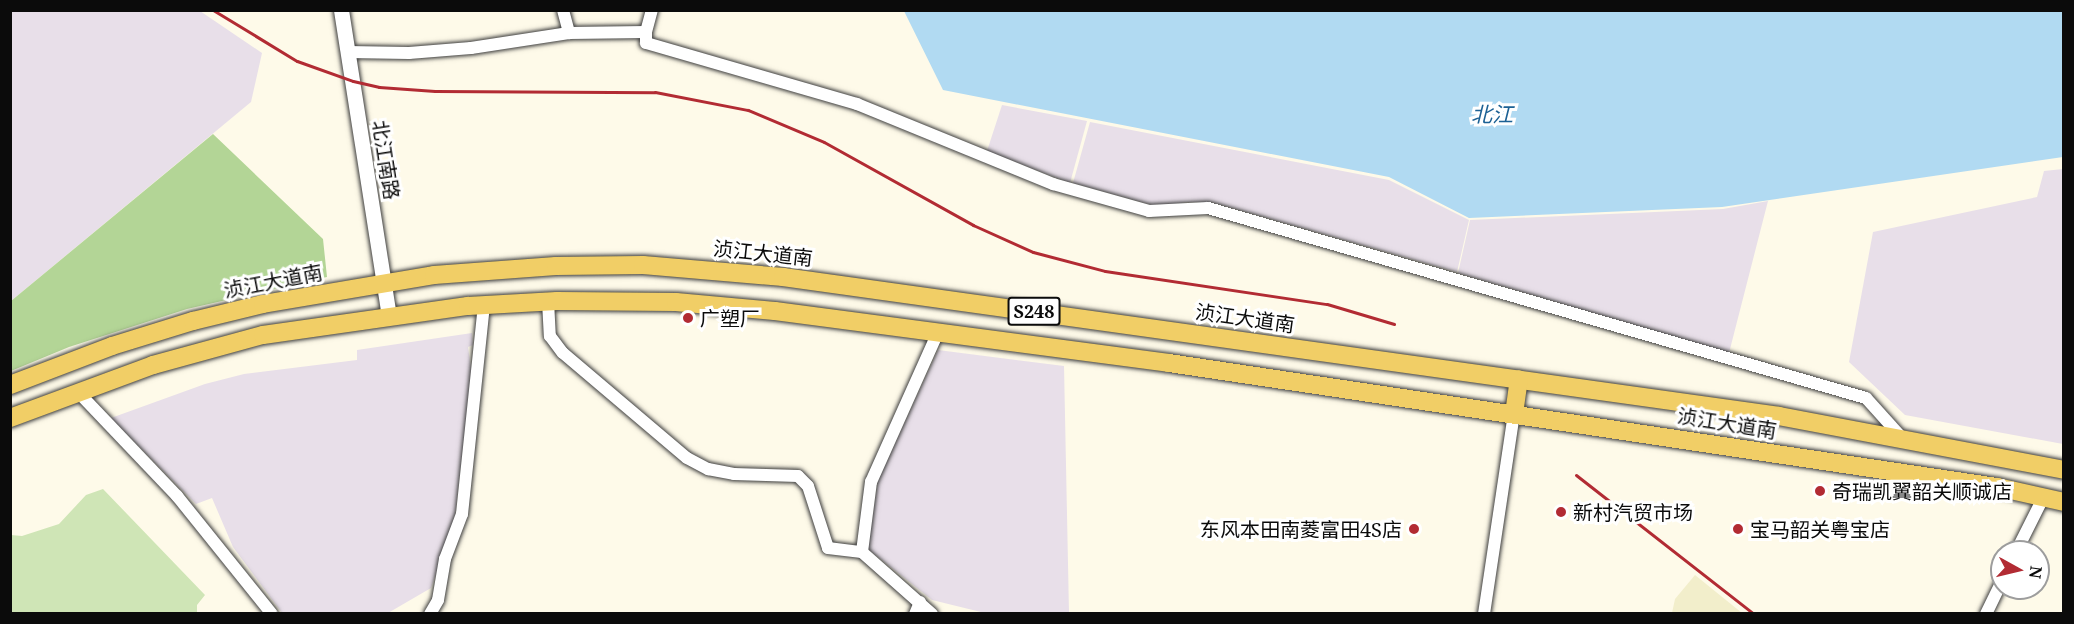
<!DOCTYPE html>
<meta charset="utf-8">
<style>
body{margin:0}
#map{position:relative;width:2074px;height:624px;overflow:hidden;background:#fefae9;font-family:"Noto Serif","Noto Sans SC",serif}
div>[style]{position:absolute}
.industrial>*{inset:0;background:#e8dfe9}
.farmland>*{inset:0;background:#f2eecb}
.green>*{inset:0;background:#cfe5b6}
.forest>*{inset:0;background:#b3d596}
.water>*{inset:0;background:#b1daf2}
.roads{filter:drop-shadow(0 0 2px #3e3e3e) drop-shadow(0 0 2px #3e3e3e)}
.minor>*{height:12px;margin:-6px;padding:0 6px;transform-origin:6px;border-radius:6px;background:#fff}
.tertiary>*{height:15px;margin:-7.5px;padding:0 7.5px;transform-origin:7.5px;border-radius:7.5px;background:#fff}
.primary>*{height:18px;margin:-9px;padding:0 9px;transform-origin:9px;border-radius:9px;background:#f1ce66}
.rail>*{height:3px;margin:-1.5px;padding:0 1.5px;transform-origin:1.5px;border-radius:1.5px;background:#b22b33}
.dots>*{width:16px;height:16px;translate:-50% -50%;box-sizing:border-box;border:3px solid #fff;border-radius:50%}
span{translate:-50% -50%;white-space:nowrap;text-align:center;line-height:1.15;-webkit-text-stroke:6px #fff;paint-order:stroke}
.shield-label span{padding:2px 4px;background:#fff;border:2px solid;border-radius:4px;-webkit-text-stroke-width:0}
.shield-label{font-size:18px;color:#0b0b0b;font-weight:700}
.street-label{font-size:20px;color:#0b0b0b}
.poi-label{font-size:20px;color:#0b0b0b}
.left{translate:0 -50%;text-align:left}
.right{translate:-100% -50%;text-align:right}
.water-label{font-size:21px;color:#1c6194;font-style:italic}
.frame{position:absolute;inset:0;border:12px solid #0b0b0b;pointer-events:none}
.north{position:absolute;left:1990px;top:540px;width:60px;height:60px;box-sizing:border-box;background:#fff;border:2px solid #9d9d9d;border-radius:50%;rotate:98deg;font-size:16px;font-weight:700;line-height:24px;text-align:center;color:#0b0b0b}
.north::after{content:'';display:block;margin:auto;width:21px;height:27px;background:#b22b33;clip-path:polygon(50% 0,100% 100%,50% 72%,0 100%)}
</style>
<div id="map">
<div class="industrial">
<div style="clip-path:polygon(11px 11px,200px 11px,262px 53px,251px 102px,11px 301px)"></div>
<div style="clip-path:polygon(1002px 105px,1087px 121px,1070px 183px,987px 151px)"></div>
<div style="clip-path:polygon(1090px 122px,1389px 180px,1469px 220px,1457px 272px,1211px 202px,1186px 202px,1159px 207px,1073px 183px)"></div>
<div style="clip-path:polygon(2063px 169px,2063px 444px,1905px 415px,1849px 362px,1873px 232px,2037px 197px,2044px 171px)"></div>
<div style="clip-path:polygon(1768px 201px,1729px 353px,1458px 273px,1470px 220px,1723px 209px)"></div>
<div style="clip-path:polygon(472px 333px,473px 345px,468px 347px,472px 375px,454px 523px,431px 588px,388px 613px,282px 613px,233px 547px,212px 498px,196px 504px,111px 418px,205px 384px,244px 374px,357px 360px,357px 350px)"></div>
<div style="clip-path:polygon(938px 350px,1064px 366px,1069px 613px,985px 613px,932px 600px,868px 549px,878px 481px)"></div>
</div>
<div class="farmland">
<div style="clip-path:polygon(1695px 575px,1742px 613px,1672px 613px,1675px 599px)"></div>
</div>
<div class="green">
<div style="clip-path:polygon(103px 489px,205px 595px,197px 605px,197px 613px,11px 613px,11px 535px,22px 536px,59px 524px,86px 495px)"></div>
</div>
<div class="forest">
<div style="clip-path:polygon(213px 134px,323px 239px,327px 277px,187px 309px,69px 347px,11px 371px,11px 301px)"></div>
</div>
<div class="water">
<div style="clip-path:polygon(904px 11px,2063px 11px,2063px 157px,1722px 207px,1469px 218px,1389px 177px,943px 90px)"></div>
</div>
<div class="roads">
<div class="minor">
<div style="left:563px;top:10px;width:24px;rotate:75deg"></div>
<div style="left:646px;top:32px;width:23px;rotate:-75deg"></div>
<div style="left:348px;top:52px;width:61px;rotate:0.9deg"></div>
<div style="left:409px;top:53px;width:62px;rotate:-4.6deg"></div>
<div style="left:471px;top:48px;width:99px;rotate:-8.7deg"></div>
<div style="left:569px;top:33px;width:77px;rotate:-0.7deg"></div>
<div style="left:646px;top:32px;width:11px;rotate:90deg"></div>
<div style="left:646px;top:43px;width:220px;rotate:16.1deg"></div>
<div style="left:857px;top:104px;width:212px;rotate:22.2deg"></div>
<div style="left:1053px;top:184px;width:100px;rotate:15.7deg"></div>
<div style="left:1149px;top:211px;width:59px;rotate:-2.9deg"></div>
<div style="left:1208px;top:208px;width:685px;rotate:16.11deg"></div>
<div style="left:1866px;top:398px;width:54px;rotate:48deg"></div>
<div style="left:548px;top:301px;width:35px;rotate:87deg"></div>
<div style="left:550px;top:336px;width:21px;rotate:53deg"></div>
<div style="left:563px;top:353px;width:162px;rotate:40.3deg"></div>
<div style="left:687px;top:458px;width:24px;rotate:28deg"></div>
<div style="left:708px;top:469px;width:26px;rotate:11deg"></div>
<div style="left:734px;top:474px;width:64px;rotate:1.8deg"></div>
<div style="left:798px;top:476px;width:14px;rotate:45deg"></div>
<div style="left:808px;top:486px;width:65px;rotate:72.1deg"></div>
<div style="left:828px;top:548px;width:34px;rotate:7deg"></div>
<div style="left:78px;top:392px;width:144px;rotate:46.4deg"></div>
<div style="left:177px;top:496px;width:151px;rotate:51.2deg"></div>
<div style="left:2016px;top:552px;width:60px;rotate:-63.4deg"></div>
<div style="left:430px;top:614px;width:16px;rotate:-60deg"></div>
<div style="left:438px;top:600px;width:42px;rotate:-80.3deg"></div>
<div style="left:445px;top:559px;width:48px;rotate:-69.3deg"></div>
<div style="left:462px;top:514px;width:210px;rotate:-84deg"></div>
<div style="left:915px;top:614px;width:13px;rotate:-67deg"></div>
<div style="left:932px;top:614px;width:94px;rotate:-138.5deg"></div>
<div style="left:862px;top:552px;width:71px;rotate:-82.7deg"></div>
<div style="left:871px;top:482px;width:164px;rotate:-65.9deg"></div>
<div style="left:1484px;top:614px;width:202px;rotate:-81.5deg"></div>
<div style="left:1986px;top:614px;width:37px;rotate:-64deg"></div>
</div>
<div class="tertiary">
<div style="left:341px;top:10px;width:310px;rotate:81.1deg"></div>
</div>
<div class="primary">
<div style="left:10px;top:385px;width:109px;rotate:-20.9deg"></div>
<div style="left:112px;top:346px;width:85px;rotate:-17.2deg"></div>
<div style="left:193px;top:321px;width:72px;rotate:-13.7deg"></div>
<div style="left:263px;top:304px;width:173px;rotate:-9.6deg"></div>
<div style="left:434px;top:275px;width:122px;rotate:-4.2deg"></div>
<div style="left:556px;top:266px;width:87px;rotate:-0.7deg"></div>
<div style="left:643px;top:265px;width:141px;rotate:4.9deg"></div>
<div style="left:783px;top:277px;width:1006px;rotate:7.94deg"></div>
<div style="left:1779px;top:416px;width:290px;rotate:10.7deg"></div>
<div style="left:1514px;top:414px;width:35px;rotate:-82deg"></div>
<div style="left:10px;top:418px;width:153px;rotate:-20.3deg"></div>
<div style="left:153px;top:365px;width:114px;rotate:-15.3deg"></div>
<div style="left:263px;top:335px;width:207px;rotate:-8.1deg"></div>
<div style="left:468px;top:306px;width:89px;rotate:-3.2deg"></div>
<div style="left:557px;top:301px;width:119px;rotate:0.5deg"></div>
<div style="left:676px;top:302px;width:99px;rotate:5.2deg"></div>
<div style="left:775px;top:311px;width:397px;rotate:7.5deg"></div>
<div style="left:1169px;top:363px;width:837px;rotate:8.52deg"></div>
<div style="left:1997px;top:487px;width:69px;rotate:12.6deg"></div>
</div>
</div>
<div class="rail">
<div style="left:213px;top:10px;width:98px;rotate:31.3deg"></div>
<div style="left:297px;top:61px;width:59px;rotate:19.7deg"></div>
<div style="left:353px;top:81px;width:27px;rotate:13deg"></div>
<div style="left:379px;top:87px;width:56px;rotate:4.1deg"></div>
<div style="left:435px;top:91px;width:220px;rotate:0.3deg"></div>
<div style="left:655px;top:92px;width:95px;rotate:11deg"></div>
<div style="left:748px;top:110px;width:82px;rotate:22.8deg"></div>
<div style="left:824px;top:142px;width:171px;rotate:29.1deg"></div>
<div style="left:973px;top:225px;width:66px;rotate:24.2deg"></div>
<div style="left:1033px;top:252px;width:74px;rotate:14.8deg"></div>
<div style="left:1105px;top:271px;width:224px;rotate:8.5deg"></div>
<div style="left:1327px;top:304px;width:70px;rotate:16.6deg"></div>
<div style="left:1576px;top:475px;width:226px;rotate:38deg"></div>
</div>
<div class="dots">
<div style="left:688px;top:318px;background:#b22b33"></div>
<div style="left:1820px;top:491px;background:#b22b33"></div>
<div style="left:1561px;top:512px;background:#b22b33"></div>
<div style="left:1414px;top:529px;background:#b22b33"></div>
<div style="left:1738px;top:529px;background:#b22b33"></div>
</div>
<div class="shield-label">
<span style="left:1034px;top:311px">S248</span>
</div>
<div class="street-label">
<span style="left:386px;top:160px;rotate:81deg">北江南路</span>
<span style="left:763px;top:253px;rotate:6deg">浈江大道南</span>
<span style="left:273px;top:281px;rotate:-11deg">浈江大道南</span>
<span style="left:1245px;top:318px;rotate:8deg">浈江大道南</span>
<span style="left:1727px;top:423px;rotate:9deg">浈江大道南</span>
</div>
<div class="poi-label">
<span class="left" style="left:700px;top:318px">广塑厂</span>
<span class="left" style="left:1832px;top:491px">奇瑞凯翼韶关顺诚店</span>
<span class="left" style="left:1573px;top:512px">新村汽贸市场</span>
<span class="right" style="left:1402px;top:529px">东风本田南菱富田4S店</span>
<span class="left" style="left:1750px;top:529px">宝马韶关粤宝店</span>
</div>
<div class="water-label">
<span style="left:1492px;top:114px">北江</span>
</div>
<div class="frame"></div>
<div class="north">N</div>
</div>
